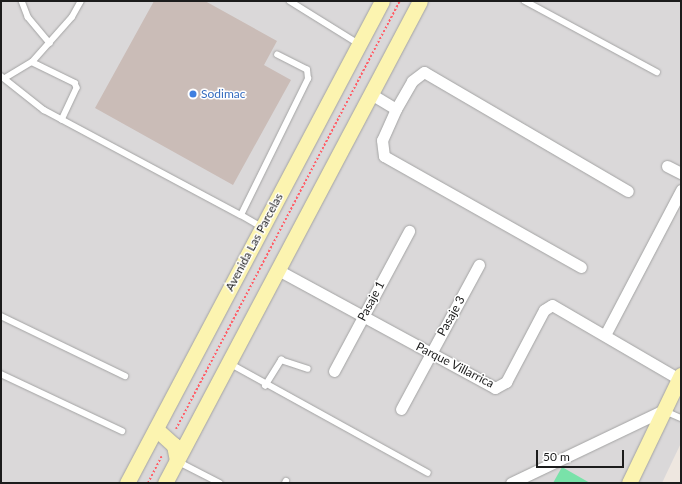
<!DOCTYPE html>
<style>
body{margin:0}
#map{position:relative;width:682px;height:484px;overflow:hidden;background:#eee7e0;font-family:Lato,sans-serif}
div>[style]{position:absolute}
.residential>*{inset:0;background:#dad8d9}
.pitch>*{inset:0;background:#79e2a9}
.building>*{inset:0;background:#cabcb7}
.path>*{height:2px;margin-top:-1px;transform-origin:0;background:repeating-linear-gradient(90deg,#ff6069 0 2px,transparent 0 4px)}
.roads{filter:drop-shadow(0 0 1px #a3a3a3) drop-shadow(0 0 1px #a3a3a3)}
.lane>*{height:5.5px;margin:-2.75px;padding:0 2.75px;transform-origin:2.75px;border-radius:2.75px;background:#fff}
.street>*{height:11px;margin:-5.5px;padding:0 5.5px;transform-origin:5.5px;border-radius:5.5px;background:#fff}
.secondary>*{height:15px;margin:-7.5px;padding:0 7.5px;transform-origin:7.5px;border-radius:7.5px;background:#fcf4b0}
.dots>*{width:11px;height:11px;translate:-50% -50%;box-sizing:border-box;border:2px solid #fff;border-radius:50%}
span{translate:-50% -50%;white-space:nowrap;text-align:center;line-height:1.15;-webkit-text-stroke:3px #fff;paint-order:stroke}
.shop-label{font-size:12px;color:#366cbe}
.left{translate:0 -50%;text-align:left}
.street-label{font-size:12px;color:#1c1c1c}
.frame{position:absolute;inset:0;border:2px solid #1c1c1c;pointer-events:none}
.scale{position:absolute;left:536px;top:450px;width:88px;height:18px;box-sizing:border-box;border:2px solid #1c1c1c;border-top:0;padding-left:5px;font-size:12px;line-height:14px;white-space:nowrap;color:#1c1c1c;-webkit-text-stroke:3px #fff;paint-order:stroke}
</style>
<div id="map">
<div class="residential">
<div style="clip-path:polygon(1px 1px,681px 1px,681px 443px,662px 483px,1px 483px)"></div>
</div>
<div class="pitch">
<div style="clip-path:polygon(562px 467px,590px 483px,553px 483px)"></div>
</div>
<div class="building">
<div style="clip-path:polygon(154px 1px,205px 1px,277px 41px,264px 65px,291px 80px,233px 185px,95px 108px)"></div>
</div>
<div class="path">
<div style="left:176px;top:429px;width:483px;rotate:-62.4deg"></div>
<div style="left:148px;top:483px;width:30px;rotate:-63deg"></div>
</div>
<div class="roads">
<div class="lane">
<div style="left:22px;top:1px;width:17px;rotate:69deg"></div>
<div style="left:28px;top:17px;width:34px;rotate:50deg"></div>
<div style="left:290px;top:1px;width:81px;rotate:31.9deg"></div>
<div style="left:525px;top:1px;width:150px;rotate:28.3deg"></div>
<div style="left:32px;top:62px;width:48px;rotate:26deg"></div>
<div style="left:75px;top:83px;width:5px;rotate:68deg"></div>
<div style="left:77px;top:88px;width:35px;rotate:115deg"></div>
<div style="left:1px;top:76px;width:55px;rotate:38.3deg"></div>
<div style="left:44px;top:110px;width:223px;rotate:28.1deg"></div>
<div style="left:241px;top:215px;width:152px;rotate:-63.8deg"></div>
<div style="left:308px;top:79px;width:9px;rotate:-96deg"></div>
<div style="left:307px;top:70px;width:33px;rotate:-153deg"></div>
<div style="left:5px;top:78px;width:31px;rotate:-31deg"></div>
<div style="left:32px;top:62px;width:60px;rotate:-48.4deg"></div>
<div style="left:72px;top:17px;width:18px;rotate:-61deg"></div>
<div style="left:241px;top:215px;width:24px;rotate:30deg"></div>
<div style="left:1px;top:316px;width:138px;rotate:25.8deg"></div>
<div style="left:229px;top:363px;width:227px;rotate:28.9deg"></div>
<div style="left:1px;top:374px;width:134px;rotate:25.2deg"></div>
<div style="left:265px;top:386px;width:31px;rotate:-58deg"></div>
<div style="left:281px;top:360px;width:28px;rotate:18deg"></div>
<div style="left:665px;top:411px;width:17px;rotate:24deg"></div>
<div style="left:177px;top:461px;width:48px;rotate:27.1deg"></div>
<div style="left:285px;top:483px;width:2px;rotate:-63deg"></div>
</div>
<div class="street">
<div style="left:371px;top:94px;width:29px;rotate:31deg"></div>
<div style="left:396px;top:109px;width:32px;rotate:-60deg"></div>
<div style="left:412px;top:81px;width:15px;rotate:-37deg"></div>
<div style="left:424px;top:72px;width:236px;rotate:30.3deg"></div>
<div style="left:396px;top:109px;width:34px;rotate:114deg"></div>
<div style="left:382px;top:140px;width:16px;rotate:83deg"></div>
<div style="left:384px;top:156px;width:226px;rotate:29.4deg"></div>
<div style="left:667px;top:166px;width:16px;rotate:27deg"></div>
<div style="left:278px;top:270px;width:247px;rotate:28.5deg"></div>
<div style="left:495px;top:388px;width:13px;rotate:-29deg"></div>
<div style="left:506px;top:382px;width:81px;rotate:-62.2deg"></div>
<div style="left:544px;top:310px;width:9px;rotate:-32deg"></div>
<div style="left:552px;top:305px;width:147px;rotate:30.2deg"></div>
<div style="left:605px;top:335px;width:164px;rotate:-62.3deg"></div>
<div style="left:334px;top:371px;width:159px;rotate:-61.8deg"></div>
<div style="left:401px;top:409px;width:164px;rotate:-61.6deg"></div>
<div style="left:511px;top:483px;width:170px;rotate:-25.5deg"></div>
</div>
<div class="secondary">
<div style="left:156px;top:429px;width:24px;rotate:42deg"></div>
<div style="left:174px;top:445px;width:16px;rotate:79deg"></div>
<div style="left:127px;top:483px;width:545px;rotate:-62.12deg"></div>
<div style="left:165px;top:483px;width:545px;rotate:-62.12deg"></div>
<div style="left:629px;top:483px;width:120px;rotate:-64.3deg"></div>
</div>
</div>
<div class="dots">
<div style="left:193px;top:94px;background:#3f7fe0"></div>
</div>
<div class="shop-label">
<span class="left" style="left:201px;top:94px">Sodimac</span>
</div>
<div class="street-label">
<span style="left:254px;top:242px;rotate:-62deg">Avenida Las Parcelas</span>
<span style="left:371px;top:301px;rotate:-62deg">Pasaje 1</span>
<span style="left:451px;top:316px;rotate:-61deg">Pasaje 3</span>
<span style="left:455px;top:365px;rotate:27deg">Parque Villarrica</span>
</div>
<div class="frame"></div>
<div class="scale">50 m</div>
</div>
